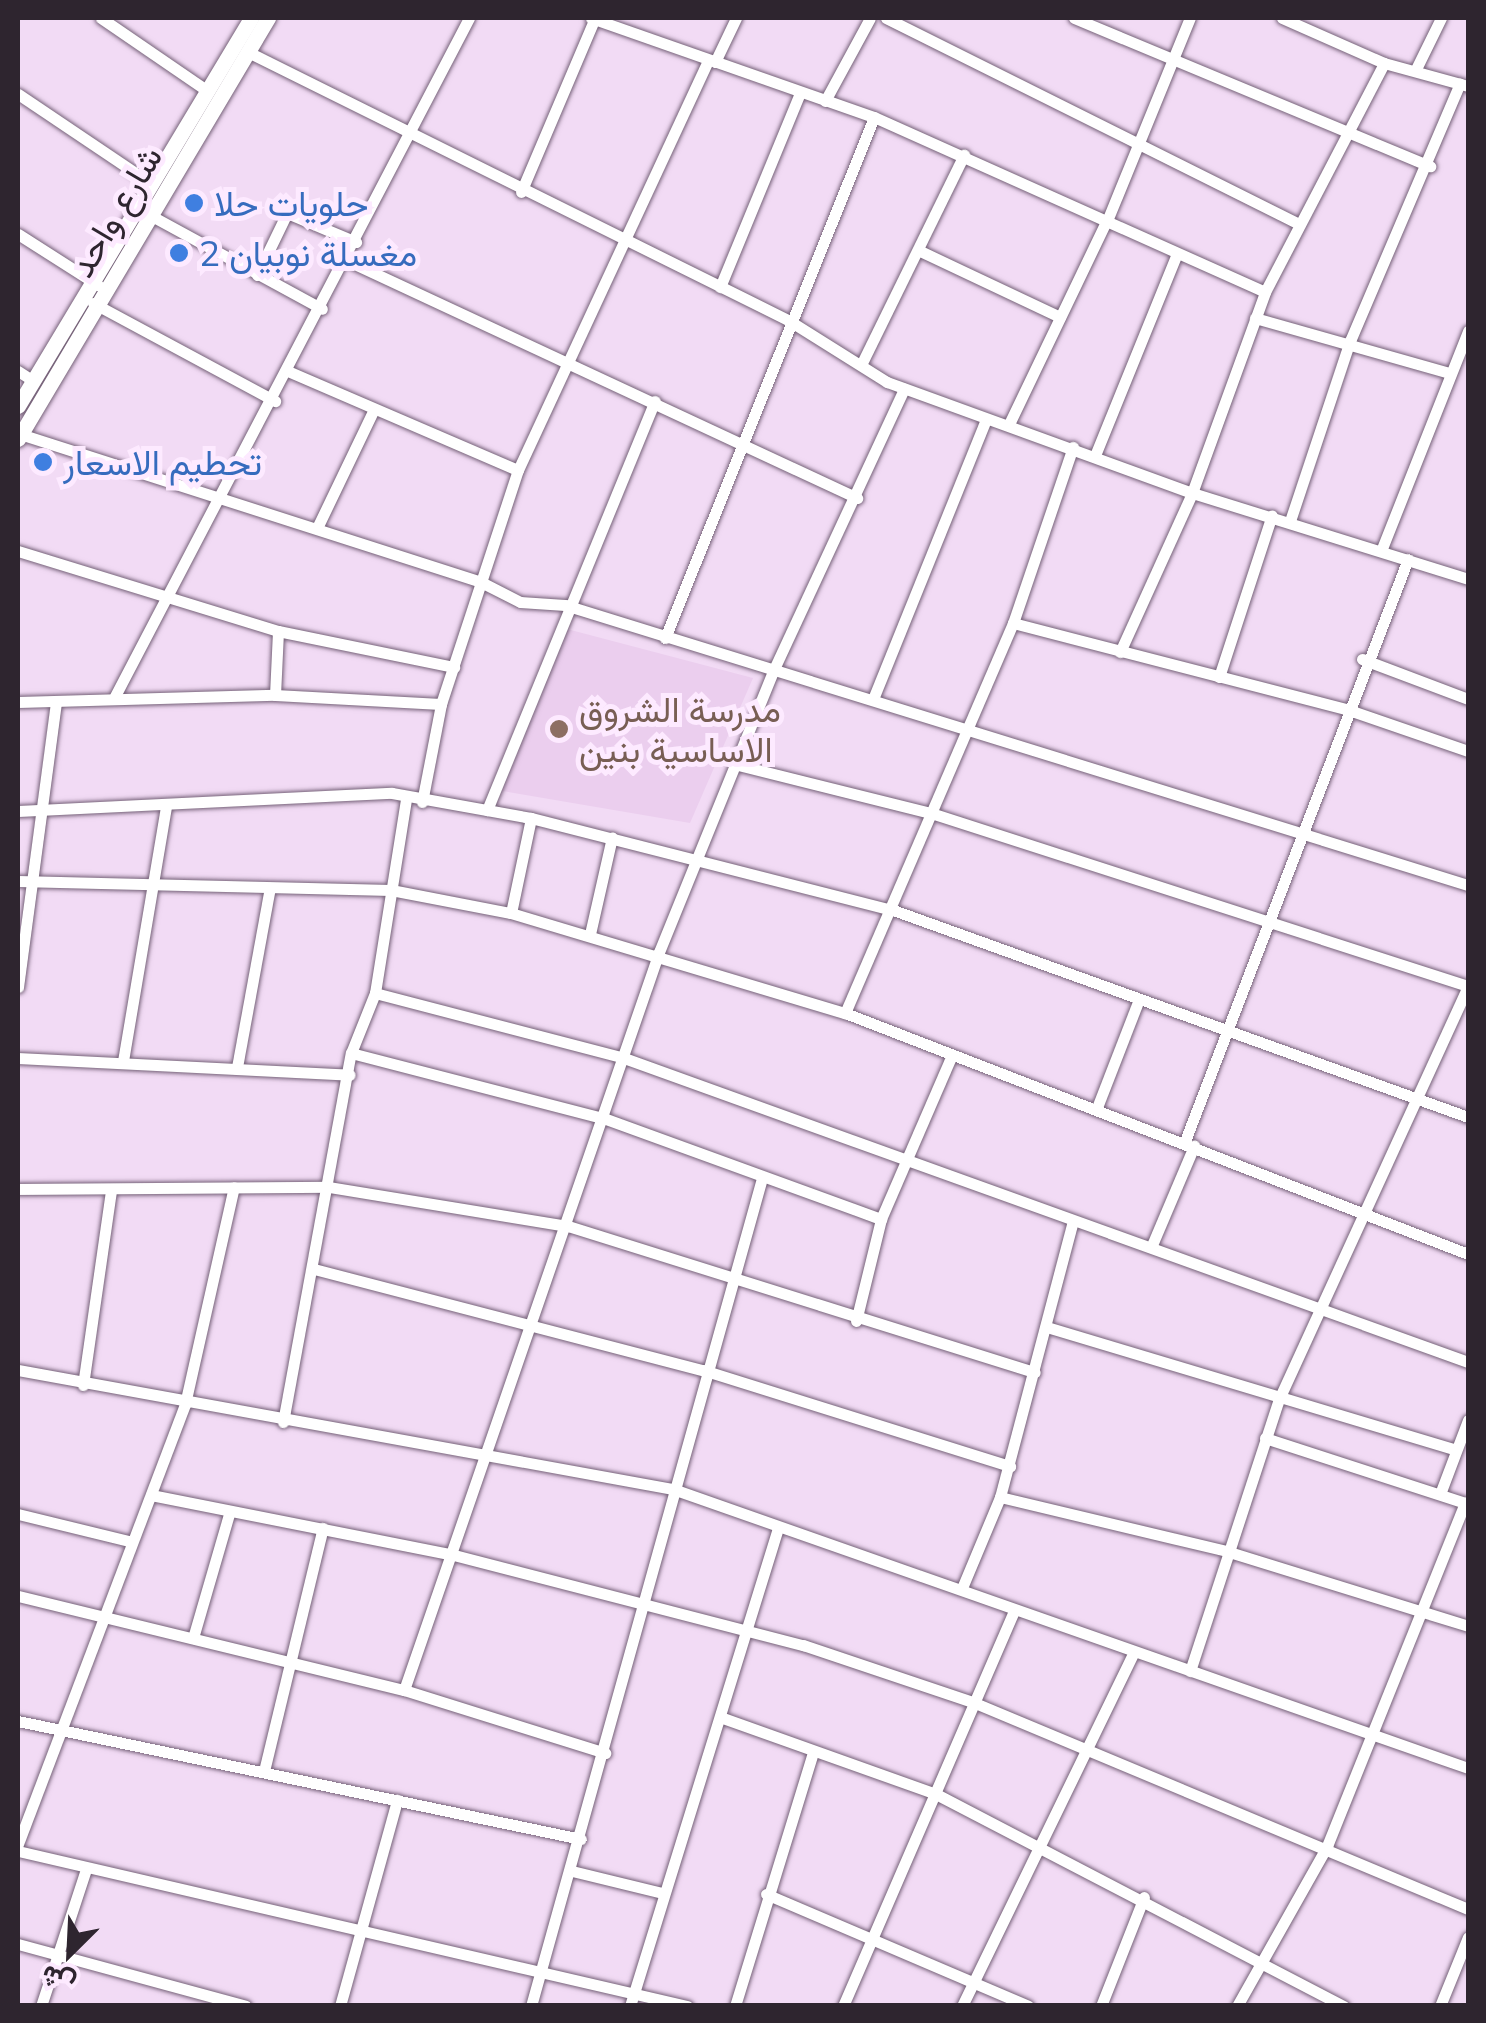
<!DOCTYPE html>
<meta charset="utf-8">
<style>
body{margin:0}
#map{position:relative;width:1486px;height:2023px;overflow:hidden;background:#f2dbf5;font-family:Mulish,Vazirmatn,sans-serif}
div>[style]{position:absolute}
.built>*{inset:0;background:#ebceee}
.roads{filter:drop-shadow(0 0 2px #756178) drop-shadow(0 0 2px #756178)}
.street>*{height:11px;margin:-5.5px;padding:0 5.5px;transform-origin:5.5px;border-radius:5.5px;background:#fff}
.secondary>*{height:15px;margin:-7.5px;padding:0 7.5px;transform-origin:7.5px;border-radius:7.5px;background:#fff}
.dots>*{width:28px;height:28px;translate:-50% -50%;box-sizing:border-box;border:5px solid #fdeaff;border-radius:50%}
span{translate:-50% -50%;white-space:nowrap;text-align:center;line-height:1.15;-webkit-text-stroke:10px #fdeaff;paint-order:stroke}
.shop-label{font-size:35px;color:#366cbe}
.left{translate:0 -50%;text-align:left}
.street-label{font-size:35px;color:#2e252f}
.education-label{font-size:35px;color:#785e54}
.frame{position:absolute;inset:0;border:20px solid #2e252f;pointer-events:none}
.north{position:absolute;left:20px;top:1903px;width:100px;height:100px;-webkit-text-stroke:8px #fdeaff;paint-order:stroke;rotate:204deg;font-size:28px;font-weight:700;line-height:40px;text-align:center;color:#2e252f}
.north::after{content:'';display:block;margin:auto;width:35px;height:45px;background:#2e252f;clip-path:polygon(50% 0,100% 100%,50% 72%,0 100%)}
</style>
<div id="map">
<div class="built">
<div style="clip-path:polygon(567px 629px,753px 678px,690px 823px,502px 791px)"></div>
</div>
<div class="roads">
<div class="street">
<div style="left:101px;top:18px;width:127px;rotate:34.4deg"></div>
<div style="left:591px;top:18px;width:300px;rotate:19.3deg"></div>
<div style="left:874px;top:117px;width:428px;rotate:24.1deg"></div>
<div style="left:886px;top:18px;width:459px;rotate:26.5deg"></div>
<div style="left:1074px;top:18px;width:386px;rotate:22.6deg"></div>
<div style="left:1282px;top:18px;width:111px;rotate:23.8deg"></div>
<div style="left:1384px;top:63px;width:87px;rotate:15.3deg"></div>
<div style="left:248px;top:52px;width:603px;rotate:26.4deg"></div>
<div style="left:788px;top:320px;width:117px;rotate:32.1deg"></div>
<div style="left:887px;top:382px;width:325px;rotate:20deg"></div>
<div style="left:1192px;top:493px;width:289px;rotate:17.3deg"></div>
<div style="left:715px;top:62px;width:49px;rotate:-64.5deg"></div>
<div style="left:1416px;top:69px;width:57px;rotate:-63.9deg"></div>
<div style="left:18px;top:94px;width:158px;rotate:33.9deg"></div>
<div style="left:825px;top:101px;width:94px;rotate:-61.5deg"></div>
<div style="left:521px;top:192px;width:189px;rotate:-67deg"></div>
<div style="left:148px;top:214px;width:198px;rotate:28.6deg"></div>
<div style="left:1109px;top:216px;width:214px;rotate:-67.8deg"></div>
<div style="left:18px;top:234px;width:95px;rotate:32.5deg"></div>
<div style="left:918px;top:250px;width:157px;rotate:25.3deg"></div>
<div style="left:346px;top:260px;width:564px;rotate:24.97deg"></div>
<div style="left:257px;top:275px;width:69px;rotate:-64.2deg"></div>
<div style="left:287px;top:213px;width:75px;rotate:22.8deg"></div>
<div style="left:720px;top:287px;width:210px;rotate:-67.6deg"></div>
<div style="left:93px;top:303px;width:207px;rotate:28.3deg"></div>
<div style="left:1255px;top:318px;width:202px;rotate:15.8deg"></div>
<div style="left:862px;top:363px;width:232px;rotate:-63.9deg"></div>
<div style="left:18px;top:371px;width:17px;rotate:33deg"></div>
<div style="left:290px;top:372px;width:248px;rotate:23.3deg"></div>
<div style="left:1010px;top:422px;width:220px;rotate:-64.4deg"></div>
<div style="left:20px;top:434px;width:482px;rotate:17.8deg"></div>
<div style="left:479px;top:581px;width:46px;rotate:27.1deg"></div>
<div style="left:520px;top:602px;width:45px;rotate:3.8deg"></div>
<div style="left:565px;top:605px;width:945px;rotate:17.23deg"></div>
<div style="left:1096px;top:453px;width:215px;rotate:-67.9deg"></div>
<div style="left:1290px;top:521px;width:190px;rotate:-71.6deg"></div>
<div style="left:1350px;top:341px;width:280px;rotate:-66.9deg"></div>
<div style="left:317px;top:528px;width:130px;rotate:-64.4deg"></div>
<div style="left:18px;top:551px;width:272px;rotate:17.1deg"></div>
<div style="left:278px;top:631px;width:180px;rotate:11.6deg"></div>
<div style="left:1381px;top:551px;width:237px;rotate:-68.4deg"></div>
<div style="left:1013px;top:623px;width:344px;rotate:14.5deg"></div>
<div style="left:1346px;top:709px;width:129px;rotate:19deg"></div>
<div style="left:665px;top:638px;width:561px;rotate:-68.14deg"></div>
<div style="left:1120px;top:652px;width:175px;rotate:-65.6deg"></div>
<div style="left:1192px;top:493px;width:214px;rotate:-70deg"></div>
<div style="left:1265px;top:292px;width:258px;rotate:-62.5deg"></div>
<div style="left:1362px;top:659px;width:113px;rotate:20.7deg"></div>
<div style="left:1219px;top:677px;width:170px;rotate:-71.9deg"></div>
<div style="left:275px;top:695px;width:64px;rotate:-87.3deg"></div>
<div style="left:115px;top:696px;width:765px;rotate:-62.43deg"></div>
<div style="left:873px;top:699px;width:301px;rotate:-68deg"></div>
<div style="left:18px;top:702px;width:257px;rotate:-1.6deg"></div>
<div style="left:275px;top:695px;width:166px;rotate:3.1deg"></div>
<div style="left:734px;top:764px;width:203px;rotate:14deg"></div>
<div style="left:931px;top:813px;width:564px;rotate:17.86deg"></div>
<div style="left:422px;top:802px;width:100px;rotate:-79deg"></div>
<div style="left:441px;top:704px;width:246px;rotate:-71.8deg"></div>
<div style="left:518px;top:470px;width:451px;rotate:-65.1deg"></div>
<div style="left:487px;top:810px;width:442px;rotate:-67.7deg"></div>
<div style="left:18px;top:811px;width:374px;rotate:-2.8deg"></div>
<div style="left:392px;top:793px;width:141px;rotate:10.2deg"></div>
<div style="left:531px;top:818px;width:374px;rotate:14.3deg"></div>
<div style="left:893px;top:910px;width:611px;rotate:19.8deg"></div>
<div style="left:18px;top:881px;width:373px;rotate:1.4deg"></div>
<div style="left:391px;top:890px;width:122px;rotate:10.9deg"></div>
<div style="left:511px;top:913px;width:349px;rotate:16.7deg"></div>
<div style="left:845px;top:1013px;width:668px;rotate:21.15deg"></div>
<div style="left:511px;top:913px;width:97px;rotate:-78.1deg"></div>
<div style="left:590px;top:934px;width:99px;rotate:-77.2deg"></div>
<div style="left:18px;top:987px;width:288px;rotate:-82.4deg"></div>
<div style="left:375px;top:993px;width:257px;rotate:14.6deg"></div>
<div style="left:624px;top:1058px;width:897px;rotate:19.81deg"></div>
<div style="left:845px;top:1013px;width:425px;rotate:-66.7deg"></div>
<div style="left:1013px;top:623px;width:186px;rotate:-71.2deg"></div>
<div style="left:351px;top:1053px;width:263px;rotate:14.5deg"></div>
<div style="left:606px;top:1119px;width:293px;rotate:20deg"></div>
<div style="left:18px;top:1058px;width:332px;rotate:2.9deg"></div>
<div style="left:123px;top:1061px;width:259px;rotate:-80.4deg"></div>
<div style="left:237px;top:1067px;width:182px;rotate:-79.6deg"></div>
<div style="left:1098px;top:1105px;width:110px;rotate:-68.8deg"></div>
<div style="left:1185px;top:1141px;width:623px;rotate:-69.04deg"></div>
<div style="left:18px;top:1189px;width:311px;rotate:-0.4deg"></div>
<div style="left:329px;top:1187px;width:242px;rotate:9.3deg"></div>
<div style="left:568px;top:1226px;width:489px;rotate:17.4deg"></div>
<div style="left:1152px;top:1245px;width:108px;rotate:-67deg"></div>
<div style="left:314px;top:1269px;width:402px;rotate:14.6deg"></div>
<div style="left:703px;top:1370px;width:322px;rotate:17.4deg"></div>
<div style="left:856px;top:1321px;width:105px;rotate:-76.2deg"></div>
<div style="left:881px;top:1219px;width:179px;rotate:-66.6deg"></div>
<div style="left:1047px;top:1327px;width:424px;rotate:16.7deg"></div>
<div style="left:18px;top:1370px;width:666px;rotate:10.3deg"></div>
<div style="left:673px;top:1489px;width:843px;rotate:19.34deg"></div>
<div style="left:83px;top:1385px;width:196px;rotate:-81.8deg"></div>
<div style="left:283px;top:1422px;width:375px;rotate:-79.6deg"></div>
<div style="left:351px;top:1053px;width:65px;rotate:-68.2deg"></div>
<div style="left:375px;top:993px;width:195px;rotate:-80.9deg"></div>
<div style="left:1265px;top:1438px;width:213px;rotate:18deg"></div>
<div style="left:1440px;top:1494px;width:79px;rotate:-69.3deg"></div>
<div style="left:151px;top:1495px;width:305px;rotate:11.2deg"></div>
<div style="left:450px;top:1554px;width:365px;rotate:14.5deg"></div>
<div style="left:803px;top:1645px;width:182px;rotate:18.6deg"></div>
<div style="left:975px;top:1703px;width:534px;rotate:22.68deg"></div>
<div style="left:1000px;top:1497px;width:232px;rotate:13.4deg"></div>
<div style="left:1226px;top:1551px;width:253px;rotate:17.2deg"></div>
<div style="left:18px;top:1514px;width:114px;rotate:13.7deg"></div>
<div style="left:962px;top:1588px;width:99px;rotate:-67.3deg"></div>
<div style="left:1000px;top:1497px;width:285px;rotate:-75.2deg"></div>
<div style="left:18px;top:1596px;width:397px;rotate:13.7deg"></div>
<div style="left:404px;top:1690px;width:211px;rotate:17.4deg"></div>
<div style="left:193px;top:1638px;width:132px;rotate:-73.8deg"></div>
<div style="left:1190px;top:1671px;width:286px;rotate:-71.9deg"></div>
<div style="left:1279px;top:1399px;width:453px;rotate:-65.4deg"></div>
<div style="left:404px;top:1690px;width:781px;rotate:-70.94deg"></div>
<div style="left:659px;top:952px;width:305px;rotate:-67.9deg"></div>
<div style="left:774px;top:669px;width:309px;rotate:-65.1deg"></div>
<div style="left:720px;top:1717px;width:229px;rotate:19.6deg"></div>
<div style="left:936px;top:1794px;width:460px;rotate:27.5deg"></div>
<div style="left:18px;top:1721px;width:575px;rotate:11.84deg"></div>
<div style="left:264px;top:1771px;width:250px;rotate:-76.4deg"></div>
<div style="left:18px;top:1844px;width:471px;rotate:-69.2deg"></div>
<div style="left:185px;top:1404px;width:222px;rotate:-77.3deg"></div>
<div style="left:18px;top:1851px;width:687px;rotate:13.04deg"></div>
<div style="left:572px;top:1871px;width:93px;rotate:13.7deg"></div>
<div style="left:766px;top:1894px;width:285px;rotate:23.1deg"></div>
<div style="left:18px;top:1944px;width:236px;rotate:15.2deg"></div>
<div style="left:41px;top:2006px;width:144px;rotate:-71.8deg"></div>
<div style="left:340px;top:2006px;width:214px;rotate:-74.5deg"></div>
<div style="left:531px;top:2006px;width:860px;rotate:-74.41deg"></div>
<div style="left:630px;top:2006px;width:498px;rotate:-72.8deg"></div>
<div style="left:735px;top:2006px;width:265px;rotate:-72.9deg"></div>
<div style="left:843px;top:2006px;width:431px;rotate:-66.6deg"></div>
<div style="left:962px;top:2006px;width:391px;rotate:-64.1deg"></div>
<div style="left:1101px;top:2006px;width:117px;rotate:-68.5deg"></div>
<div style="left:1237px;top:2006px;width:184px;rotate:-60.6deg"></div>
<div style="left:1327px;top:1846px;width:370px;rotate:-68.1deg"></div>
<div style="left:1440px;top:2006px;width:74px;rotate:-67.9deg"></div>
</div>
<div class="secondary">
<div style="left:18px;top:406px;width:453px;rotate:-59deg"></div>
<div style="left:18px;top:439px;width:490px;rotate:-59.3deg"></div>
</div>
</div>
<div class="dots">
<div style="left:194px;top:203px;background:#3f7fe0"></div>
<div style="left:179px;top:253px;background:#3f7fe0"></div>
<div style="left:43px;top:462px;background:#3f7fe0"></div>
<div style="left:559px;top:729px;background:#8d6e63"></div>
</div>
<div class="shop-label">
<span class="left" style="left:214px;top:203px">حلويات حلا</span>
<span class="left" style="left:199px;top:253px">مغسلة نوبيان 2</span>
<span class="left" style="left:63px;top:462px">تحطيم الاسعار</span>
</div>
<div class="street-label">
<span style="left:115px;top:211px;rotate:-59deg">شارع واحد</span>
</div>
<div class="education-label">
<span class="left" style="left:579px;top:729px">مدرسة الشروق<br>الاساسية بنين</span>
</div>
<div class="frame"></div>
<div class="north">ش</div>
</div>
